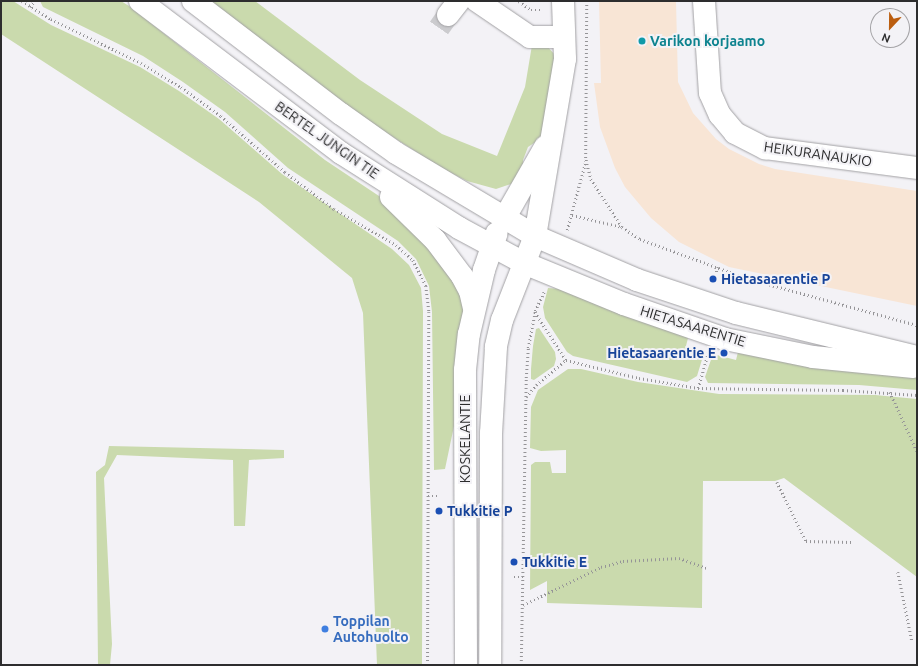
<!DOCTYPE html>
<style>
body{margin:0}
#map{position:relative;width:918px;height:666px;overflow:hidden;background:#f3f2f6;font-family:Ubuntu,sans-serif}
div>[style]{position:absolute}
.commercial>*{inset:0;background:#f8e5d5}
.green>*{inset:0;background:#cadaad}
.minor-tunnel>*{height:22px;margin-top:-11px;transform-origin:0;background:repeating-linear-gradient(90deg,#cbcbce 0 22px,transparent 0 33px)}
.path>*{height:2.5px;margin-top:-1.25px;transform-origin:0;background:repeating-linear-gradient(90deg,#959497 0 1px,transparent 0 4px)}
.roads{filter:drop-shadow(0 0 1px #a2a1a4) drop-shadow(0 0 1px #a2a1a4)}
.minor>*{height:22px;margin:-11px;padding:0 11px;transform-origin:11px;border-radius:11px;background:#fff}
.major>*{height:22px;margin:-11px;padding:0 11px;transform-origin:11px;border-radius:11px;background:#fff}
.dots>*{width:11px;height:11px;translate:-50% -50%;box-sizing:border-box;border:2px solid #f3f2f6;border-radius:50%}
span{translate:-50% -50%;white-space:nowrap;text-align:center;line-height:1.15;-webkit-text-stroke:4px #f3f2f6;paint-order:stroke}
.culture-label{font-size:14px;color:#0d838f;font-weight:700}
.left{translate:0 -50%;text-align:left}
.street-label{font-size:14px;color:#2d2d2e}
.transit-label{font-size:14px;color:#164399;font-weight:700}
.right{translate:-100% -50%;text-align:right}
.shop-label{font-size:14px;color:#366cbe;font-weight:700}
.frame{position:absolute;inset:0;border:2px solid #2d2d2e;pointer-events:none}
.north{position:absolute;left:870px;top:8px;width:40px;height:40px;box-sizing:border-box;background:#f3f2f6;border:1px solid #a4a3a6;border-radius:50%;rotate:202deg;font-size:11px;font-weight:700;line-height:16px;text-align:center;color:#2d2d2e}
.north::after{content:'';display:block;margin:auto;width:14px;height:18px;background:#bb5e10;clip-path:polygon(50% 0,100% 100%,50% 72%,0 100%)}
</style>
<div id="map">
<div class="commercial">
<div style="clip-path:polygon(599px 1px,676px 1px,678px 82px,693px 113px,716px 139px,729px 149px,759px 164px,775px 169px,917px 191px,917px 306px,729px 267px,679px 242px,651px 218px,625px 187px,615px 168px,600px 127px,594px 83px,601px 83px)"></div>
</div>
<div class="green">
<div style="clip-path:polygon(1px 1px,13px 1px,51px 25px,140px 67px,179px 91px,219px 119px,282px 174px,392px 249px,409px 265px,421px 288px,423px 311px,422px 665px,377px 665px,363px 313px,352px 278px,259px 202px,1px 34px)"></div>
<div style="clip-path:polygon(40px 1px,121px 1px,129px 6px,325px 160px,391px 204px,408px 219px,462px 291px,466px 303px,454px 426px,445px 469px,434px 470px,432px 312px,429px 286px,416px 259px,398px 241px,288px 168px,225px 112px,183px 82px,143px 56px,43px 7px)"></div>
<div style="clip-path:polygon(208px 1px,255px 1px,360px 80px,442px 134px,497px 156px,525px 87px,532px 45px,546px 45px,556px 56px,545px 123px,540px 139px,528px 147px,523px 160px,523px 171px,511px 184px,496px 189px,467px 181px,443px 169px,360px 116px)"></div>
<div style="clip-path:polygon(548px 288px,560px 289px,652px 320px,688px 338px,686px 346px,704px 353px,697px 376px,687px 382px,573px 356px,567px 352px,545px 318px,543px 307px)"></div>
<div style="clip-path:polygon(539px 328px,555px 352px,556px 359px,554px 366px,534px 380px,531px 379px,531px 369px,533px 346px,536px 329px)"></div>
<div style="clip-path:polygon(738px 352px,917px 375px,917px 390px,859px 385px,708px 383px,705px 377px,713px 354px,736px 360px)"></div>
<div style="clip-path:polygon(568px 369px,581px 369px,638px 382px,719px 394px,875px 395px,917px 399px,917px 577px,784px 478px,775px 481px,703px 481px,702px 608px,547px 603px,547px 581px,530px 590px,531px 465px,535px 462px,550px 462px,552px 473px,566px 473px,566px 450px,541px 451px,530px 448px,531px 407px,538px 390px)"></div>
<div style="clip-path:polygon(109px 446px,284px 450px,284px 458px,249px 460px,245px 526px,234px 526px,233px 460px,117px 455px,104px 478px,112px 644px,110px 665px,98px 665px,96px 472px,105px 465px)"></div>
</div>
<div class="minor-tunnel">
<div style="left:439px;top:28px;width:16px;rotate:-55deg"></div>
</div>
<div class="path">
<div style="left:22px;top:1px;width:34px;rotate:32deg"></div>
<div style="left:51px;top:19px;width:100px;rotate:26.1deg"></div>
<div style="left:141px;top:63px;width:47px;rotate:31deg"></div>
<div style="left:181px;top:87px;width:49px;rotate:35.9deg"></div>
<div style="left:221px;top:116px;width:85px;rotate:41.2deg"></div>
<div style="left:285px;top:172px;width:61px;rotate:37.1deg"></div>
<div style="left:334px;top:209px;width:72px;rotate:30.1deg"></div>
<div style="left:396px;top:245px;width:23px;rotate:41deg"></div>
<div style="left:413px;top:260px;width:29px;rotate:63deg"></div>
<div style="left:426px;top:286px;width:26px;rotate:83deg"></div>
<div style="left:429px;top:312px;width:353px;rotate:90.2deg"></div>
<div style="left:519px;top:1px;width:15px;rotate:37deg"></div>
<div style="left:531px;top:10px;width:12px"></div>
<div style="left:587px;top:1px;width:159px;rotate:90.4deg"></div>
<div style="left:586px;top:160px;width:20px;rotate:75deg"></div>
<div style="left:591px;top:179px;width:57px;rotate:57.1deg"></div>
<div style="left:30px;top:7px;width:7px;rotate:-56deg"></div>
<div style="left:572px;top:215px;width:51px;rotate:13.5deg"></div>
<div style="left:622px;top:227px;width:22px;rotate:34deg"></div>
<div style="left:640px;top:239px;width:113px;rotate:20.2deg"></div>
<div style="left:746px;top:278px;width:177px;rotate:15.4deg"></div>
<div style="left:567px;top:230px;width:73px;rotate:-74.8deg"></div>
<div style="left:713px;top:279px;width:13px;rotate:-67deg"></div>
<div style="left:535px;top:312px;width:57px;rotate:57.1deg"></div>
<div style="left:698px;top:388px;width:37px;rotate:-74deg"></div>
<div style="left:890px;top:392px;width:65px;rotate:65.4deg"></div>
<div style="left:526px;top:397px;width:16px;rotate:-50deg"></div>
<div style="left:536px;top:385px;width:39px;rotate:-40deg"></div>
<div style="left:566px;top:360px;width:75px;rotate:13.9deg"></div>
<div style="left:639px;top:378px;width:60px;rotate:9.6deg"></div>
<div style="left:698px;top:388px;width:145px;rotate:0.8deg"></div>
<div style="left:843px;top:390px;width:74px;rotate:3.9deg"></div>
<div style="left:777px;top:482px;width:66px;rotate:63.8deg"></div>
<div style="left:806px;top:541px;width:45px;rotate:1.3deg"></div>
<div style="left:428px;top:496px;width:11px"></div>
<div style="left:898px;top:572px;width:70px;rotate:78.5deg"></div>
<div style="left:514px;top:577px;width:10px"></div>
<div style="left:523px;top:605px;width:87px;rotate:-26deg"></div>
<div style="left:601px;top:567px;width:23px;rotate:-15deg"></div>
<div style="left:623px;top:561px;width:56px;rotate:-3.1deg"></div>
<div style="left:679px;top:558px;width:29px;rotate:20deg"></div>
<div style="left:521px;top:665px;width:287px;rotate:-89deg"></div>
<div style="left:526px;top:378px;width:30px;rotate:-86deg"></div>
<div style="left:528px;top:348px;width:38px;rotate:-79deg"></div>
<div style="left:535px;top:311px;width:21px;rotate:-65deg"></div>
</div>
<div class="roads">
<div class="minor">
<div style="left:477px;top:1px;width:64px;rotate:34.2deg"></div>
<div style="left:530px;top:37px;width:34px"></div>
<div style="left:563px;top:1px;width:58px;rotate:88deg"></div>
<div style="left:565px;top:59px;width:180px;rotate:99.6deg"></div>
<div style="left:535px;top:236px;width:111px;rotate:23.3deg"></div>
<div style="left:637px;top:280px;width:104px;rotate:18.4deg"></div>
<div style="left:736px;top:313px;width:186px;rotate:13.7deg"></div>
<div style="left:704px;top:1px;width:92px;rotate:86.3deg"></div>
<div style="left:710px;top:93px;width:24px;rotate:66deg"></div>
<div style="left:720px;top:115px;width:23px;rotate:50deg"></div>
<div style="left:735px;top:133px;width:34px;rotate:27deg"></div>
<div style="left:765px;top:148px;width:153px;rotate:7.5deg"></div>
<div style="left:448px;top:15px;width:18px;rotate:-52deg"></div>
<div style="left:504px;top:219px;width:83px;rotate:-60.3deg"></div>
<div style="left:524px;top:263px;width:108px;rotate:22.3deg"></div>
<div style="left:624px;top:304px;width:107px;rotate:19.1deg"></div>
<div style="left:725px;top:339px;width:90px;rotate:11.6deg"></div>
<div style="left:813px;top:357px;width:101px;rotate:5.7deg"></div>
</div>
<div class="major">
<div style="left:140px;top:1px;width:252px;rotate:37.1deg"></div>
<div style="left:341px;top:153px;width:140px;rotate:32.4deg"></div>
<div style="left:459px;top:228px;width:74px;rotate:28.3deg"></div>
<div style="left:193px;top:1px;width:186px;rotate:37.4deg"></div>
<div style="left:341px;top:114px;width:67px;rotate:35.3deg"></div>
<div style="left:396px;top:153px;width:162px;rotate:30.8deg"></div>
<div style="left:535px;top:236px;width:90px;rotate:111.4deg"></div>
<div style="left:502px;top:320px;width:28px;rotate:103deg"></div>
<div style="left:496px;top:347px;width:86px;rotate:93.3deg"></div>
<div style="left:491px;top:433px;width:232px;rotate:90.2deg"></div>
<div style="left:391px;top:197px;width:62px;rotate:44.3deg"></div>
<div style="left:435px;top:240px;width:45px;rotate:53.1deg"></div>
<div style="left:462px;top:276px;width:17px;rotate:62deg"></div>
<div style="left:470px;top:291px;width:18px;rotate:77deg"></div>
<div style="left:466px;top:665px;width:295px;rotate:-90.2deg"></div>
<div style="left:465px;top:370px;width:36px;rotate:-84deg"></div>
<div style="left:469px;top:334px;width:66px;rotate:-76.8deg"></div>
<div style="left:484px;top:270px;width:39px;rotate:-71deg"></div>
</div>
</div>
<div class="dots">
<div style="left:642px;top:41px;background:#0f9aa8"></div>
<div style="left:713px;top:279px;background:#1a4fb4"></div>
<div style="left:724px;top:353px;background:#1a4fb4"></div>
<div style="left:439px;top:511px;background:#1a4fb4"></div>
<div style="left:514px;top:562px;background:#1a4fb4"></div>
<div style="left:325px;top:629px;background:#3f7fe0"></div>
</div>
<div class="culture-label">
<span class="left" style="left:650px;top:41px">Varikon korjaamo</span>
</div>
<div class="street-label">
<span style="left:327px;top:140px;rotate:35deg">BERTEL JUNGIN TIE</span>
<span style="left:818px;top:154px;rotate:8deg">HEIKURANAUKIO</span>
<span style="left:693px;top:326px;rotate:17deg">HIETASAARENTIE</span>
<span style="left:465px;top:439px;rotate:-90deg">KOSKELANTIE</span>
</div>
<div class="transit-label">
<span class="left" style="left:721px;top:279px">Hietasaarentie P</span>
<span class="right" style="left:716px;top:353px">Hietasaarentie E</span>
<span class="left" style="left:447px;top:511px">Tukkitie P</span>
<span class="left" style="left:522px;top:562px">Tukkitie E</span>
</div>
<div class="shop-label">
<span class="left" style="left:333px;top:629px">Toppilan<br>Autohuolto</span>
</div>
<div class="frame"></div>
<div class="north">N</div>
</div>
